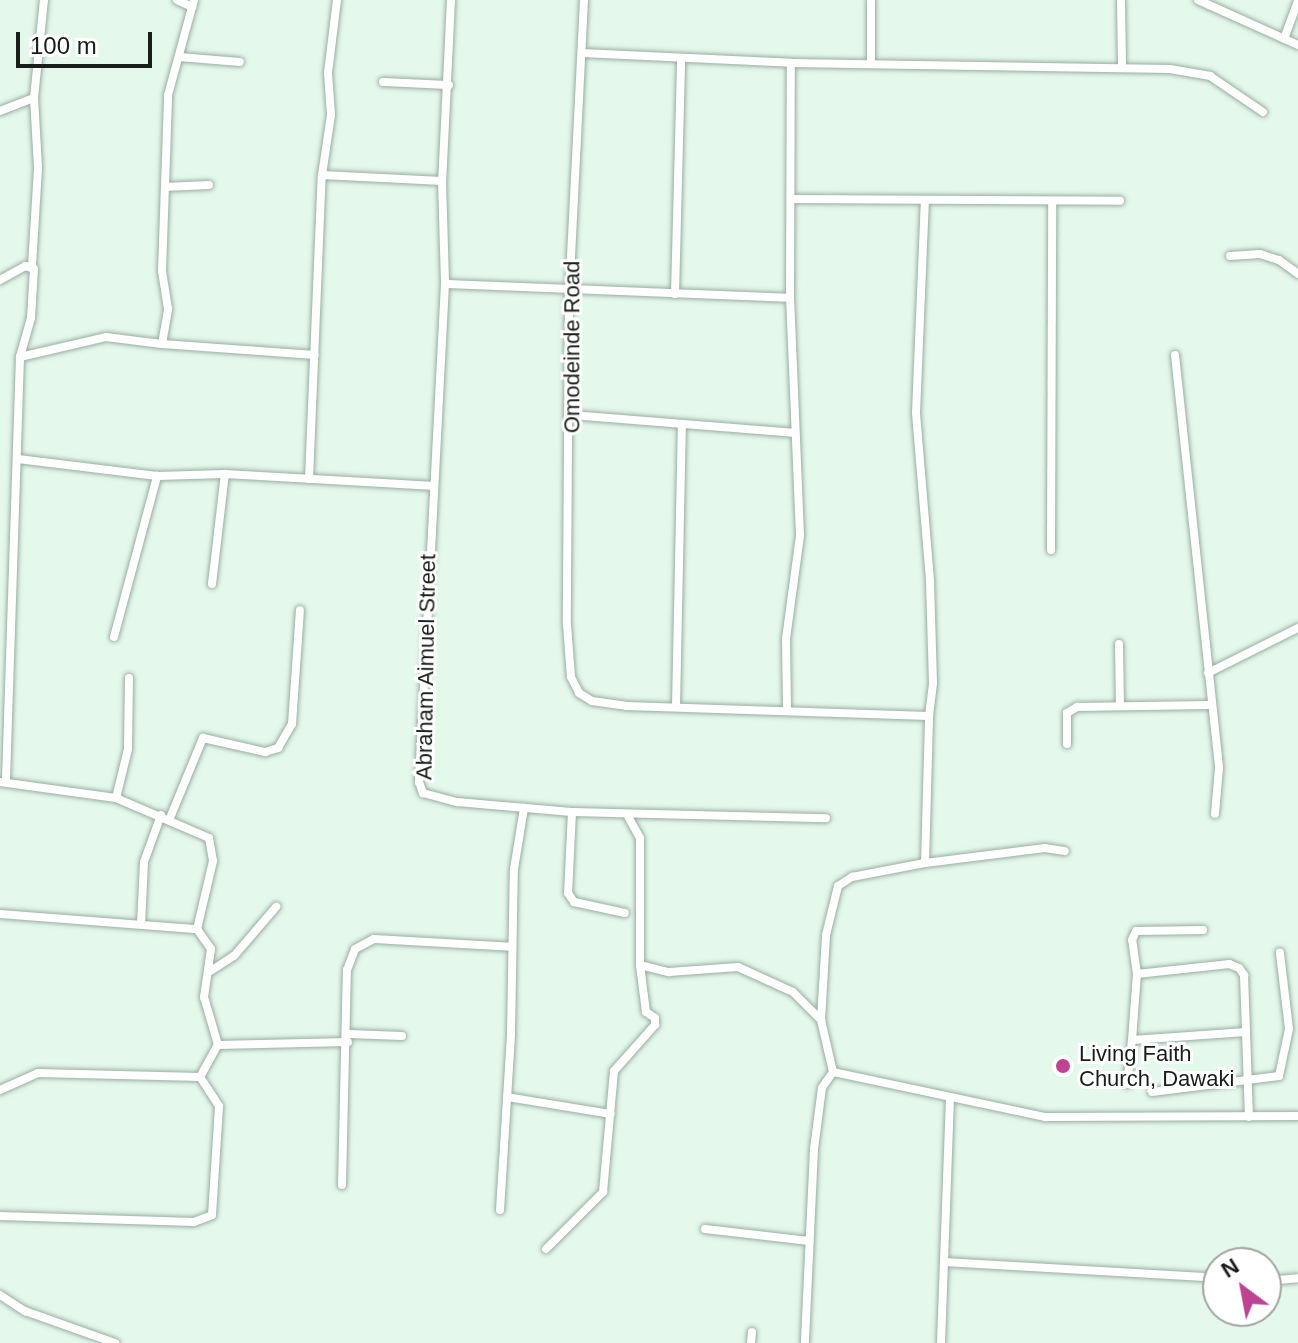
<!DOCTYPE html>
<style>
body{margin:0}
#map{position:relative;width:1298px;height:1343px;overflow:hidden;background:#e4f8ec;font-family:Helvetica,sans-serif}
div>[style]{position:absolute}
.roads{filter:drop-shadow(0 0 2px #9bada2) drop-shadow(0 0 2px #9bada2)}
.minor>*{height:8px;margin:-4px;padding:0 4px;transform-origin:4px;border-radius:4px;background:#fff}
.dots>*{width:22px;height:22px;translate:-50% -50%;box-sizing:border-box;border:4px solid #fff;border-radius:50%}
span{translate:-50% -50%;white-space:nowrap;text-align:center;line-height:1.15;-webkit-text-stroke:6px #fff;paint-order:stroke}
.street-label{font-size:22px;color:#181f1a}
.poi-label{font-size:22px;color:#181f1a}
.left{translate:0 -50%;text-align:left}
.north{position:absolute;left:1202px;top:1247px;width:80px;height:80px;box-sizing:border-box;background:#fff;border:2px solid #a3a5a3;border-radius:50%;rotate:328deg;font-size:22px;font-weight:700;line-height:32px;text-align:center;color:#181f1a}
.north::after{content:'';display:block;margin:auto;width:28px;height:36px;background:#bf4393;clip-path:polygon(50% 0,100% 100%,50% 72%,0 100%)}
.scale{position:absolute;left:16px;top:32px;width:136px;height:36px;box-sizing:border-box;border:4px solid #181f1a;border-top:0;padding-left:10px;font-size:24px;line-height:28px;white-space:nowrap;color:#181f1a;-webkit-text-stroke:6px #fff;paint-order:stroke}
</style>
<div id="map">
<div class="roads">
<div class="minor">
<div style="left:177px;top:0;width:17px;rotate:25deg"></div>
<div style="left:451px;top:0;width:181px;rotate:92.8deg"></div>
<div style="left:442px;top:181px;width:103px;rotate:88.3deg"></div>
<div style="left:445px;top:284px;width:499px;rotate:93deg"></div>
<div style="left:419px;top:782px;width:12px;rotate:70deg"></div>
<div style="left:423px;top:793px;width:35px;rotate:15deg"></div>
<div style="left:457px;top:802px;width:115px;rotate:5deg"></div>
<div style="left:572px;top:812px;width:254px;rotate:1.4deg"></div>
<div style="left:584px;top:0;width:301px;rotate:92.9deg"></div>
<div style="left:569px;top:301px;width:324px;rotate:90.4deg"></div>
<div style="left:567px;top:625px;width:52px;rotate:85.6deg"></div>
<div style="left:571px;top:677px;width:18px;rotate:63deg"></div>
<div style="left:579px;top:693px;width:15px;rotate:32deg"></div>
<div style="left:592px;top:701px;width:34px;rotate:8deg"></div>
<div style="left:626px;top:706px;width:303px;rotate:1.9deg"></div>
<div style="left:929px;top:716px;width:33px;rotate:-83deg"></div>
<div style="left:933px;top:683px;width:103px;rotate:-91.7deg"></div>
<div style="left:930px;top:580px;width:168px;rotate:-94.8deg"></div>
<div style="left:916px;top:413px;width:211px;rotate:-87.6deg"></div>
<div style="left:1121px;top:0;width:65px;rotate:89.1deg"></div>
<div style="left:1198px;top:0;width:110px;rotate:24.2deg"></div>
<div style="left:1284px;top:39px;width:40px;rotate:-69.8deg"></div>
<div style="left:582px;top:53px;width:209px;rotate:2.7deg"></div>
<div style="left:791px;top:63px;width:379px;rotate:0.9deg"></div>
<div style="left:1170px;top:69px;width:41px;rotate:9.9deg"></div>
<div style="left:1210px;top:76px;width:64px;rotate:34.2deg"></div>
<div style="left:179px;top:57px;width:61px;rotate:4.7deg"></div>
<div style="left:871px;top:64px;width:64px;rotate:-90deg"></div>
<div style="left:383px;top:82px;width:66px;rotate:2.6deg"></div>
<div style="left:0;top:111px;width:36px;rotate:-21deg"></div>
<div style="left:322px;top:175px;width:120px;rotate:2.9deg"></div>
<div style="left:165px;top:187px;width:44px;rotate:-2.6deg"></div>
<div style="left:791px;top:199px;width:329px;rotate:0.3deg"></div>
<div style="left:1230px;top:256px;width:30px;rotate:-4deg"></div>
<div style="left:1260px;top:254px;width:20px;rotate:18deg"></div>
<div style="left:1279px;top:260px;width:24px;rotate:36deg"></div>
<div style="left:32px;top:266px;width:99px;rotate:-86.5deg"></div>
<div style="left:38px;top:167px;width:69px;rotate:-93.3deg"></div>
<div style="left:34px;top:98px;width:99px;rotate:-84.2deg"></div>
<div style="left:0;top:280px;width:29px;rotate:-29deg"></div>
<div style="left:25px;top:266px;width:9px;rotate:18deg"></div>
<div style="left:34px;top:269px;width:49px;rotate:93.5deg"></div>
<div style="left:31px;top:318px;width:41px;rotate:105.8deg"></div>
<div style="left:20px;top:357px;width:425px;rotate:91.9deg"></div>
<div style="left:445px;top:284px;width:345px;rotate:2.3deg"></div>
<div style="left:675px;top:294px;width:236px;rotate:-88.5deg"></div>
<div style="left:162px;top:344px;width:153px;rotate:4.1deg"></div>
<div style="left:1175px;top:355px;width:415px;rotate:83.9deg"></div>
<div style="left:1219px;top:768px;width:46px;rotate:95deg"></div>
<div style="left:20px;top:357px;width:88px;rotate:-13.1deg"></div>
<div style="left:106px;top:337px;width:56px;rotate:7.1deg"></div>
<div style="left:162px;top:344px;width:36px;rotate:-80deg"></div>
<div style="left:168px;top:309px;width:38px;rotate:-99deg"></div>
<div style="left:162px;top:271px;width:176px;rotate:-88deg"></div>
<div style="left:168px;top:95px;width:98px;rotate:-74.7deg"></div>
<div style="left:572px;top:415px;width:224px;rotate:4.6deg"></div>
<div style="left:18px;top:459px;width:140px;rotate:7deg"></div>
<div style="left:157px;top:476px;width:68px;rotate:-1.7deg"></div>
<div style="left:225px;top:474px;width:206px;rotate:3.3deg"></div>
<div style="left:309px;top:479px;width:304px;rotate:-87.6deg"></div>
<div style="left:322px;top:175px;width:61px;rotate:-81.5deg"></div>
<div style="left:331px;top:115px;width:42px;rotate:-94.1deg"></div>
<div style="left:328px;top:73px;width:74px;rotate:-83deg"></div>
<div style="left:1051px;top:550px;width:346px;rotate:-89.8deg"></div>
<div style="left:212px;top:584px;width:111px;rotate:-83.3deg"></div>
<div style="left:114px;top:637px;width:167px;rotate:-75deg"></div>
<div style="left:1119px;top:644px;width:62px;rotate:89.1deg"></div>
<div style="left:1208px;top:673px;width:101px;rotate:-26.6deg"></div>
<div style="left:676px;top:706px;width:280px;rotate:-88.8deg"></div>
<div style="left:787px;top:709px;width:70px;rotate:-90.8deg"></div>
<div style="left:786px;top:639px;width:105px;rotate:-82.3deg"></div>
<div style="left:800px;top:535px;width:237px;rotate:-92.4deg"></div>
<div style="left:790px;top:298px;width:235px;rotate:-89.8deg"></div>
<div style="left:1067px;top:744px;width:31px;rotate:-90deg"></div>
<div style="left:1067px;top:713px;width:12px;rotate:-31deg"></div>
<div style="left:1077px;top:707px;width:132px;rotate:-0.9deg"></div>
<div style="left:0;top:782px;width:117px;rotate:7.9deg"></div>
<div style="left:116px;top:798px;width:101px;rotate:23.3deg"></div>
<div style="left:209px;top:838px;width:23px;rotate:80deg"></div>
<div style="left:213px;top:861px;width:70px;rotate:103.2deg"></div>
<div style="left:116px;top:798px;width:50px;rotate:-76.2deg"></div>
<div style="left:128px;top:749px;width:71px;rotate:-89.2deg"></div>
<div style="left:572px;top:812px;width:81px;rotate:92.8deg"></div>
<div style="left:568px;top:893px;width:11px;rotate:56deg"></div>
<div style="left:574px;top:902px;width:52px;rotate:12.2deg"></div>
<div style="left:170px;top:818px;width:87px;rotate:-67.6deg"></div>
<div style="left:203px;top:738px;width:64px;rotate:12.7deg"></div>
<div style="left:265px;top:752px;width:14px;rotate:-17deg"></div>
<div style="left:278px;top:748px;width:28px;rotate:-60deg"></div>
<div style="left:292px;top:724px;width:114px;rotate:-86deg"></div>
<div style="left:925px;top:863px;width:147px;rotate:-88.4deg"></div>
<div style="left:0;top:914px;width:198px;rotate:4.4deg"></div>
<div style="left:197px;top:929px;width:24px;rotate:55deg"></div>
<div style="left:211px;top:949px;width:49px;rotate:98.3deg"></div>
<div style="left:204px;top:997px;width:50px;rotate:73.7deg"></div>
<div style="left:141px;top:924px;width:62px;rotate:-87.2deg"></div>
<div style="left:144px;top:862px;width:50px;rotate:-70.1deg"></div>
<div style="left:640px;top:965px;width:30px;rotate:14deg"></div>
<div style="left:669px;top:972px;width:69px;rotate:-4.1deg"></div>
<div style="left:738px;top:967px;width:60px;rotate:24.4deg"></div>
<div style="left:793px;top:992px;width:40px;rotate:45deg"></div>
<div style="left:821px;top:1020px;width:53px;rotate:77deg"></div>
<div style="left:833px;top:1072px;width:19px;rotate:125deg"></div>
<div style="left:822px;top:1088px;width:62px;rotate:97.5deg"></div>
<div style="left:814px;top:1149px;width:194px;rotate:92.7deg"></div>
<div style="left:209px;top:972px;width:30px;rotate:-33deg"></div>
<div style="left:234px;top:956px;width:65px;rotate:-49.4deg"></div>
<div style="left:1137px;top:974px;width:34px;rotate:-98deg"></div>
<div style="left:1132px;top:940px;width:10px;rotate:-66deg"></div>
<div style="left:1136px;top:931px;width:67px;rotate:-0.9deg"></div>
<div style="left:821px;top:1020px;width:85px;rotate:-86.6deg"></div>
<div style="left:826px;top:935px;width:50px;rotate:-76.2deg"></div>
<div style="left:838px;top:886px;width:17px;rotate:-33deg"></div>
<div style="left:852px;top:877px;width:74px;rotate:-10.9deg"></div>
<div style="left:925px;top:863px;width:121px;rotate:-7.1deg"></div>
<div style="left:1045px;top:848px;width:20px;rotate:9deg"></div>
<div style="left:1246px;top:1032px;width:114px;rotate:176deg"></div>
<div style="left:1132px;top:1040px;width:66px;rotate:-85.7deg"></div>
<div style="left:1137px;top:974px;width:93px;rotate:-6.2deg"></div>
<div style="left:1229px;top:964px;width:11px;rotate:22deg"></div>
<div style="left:1239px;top:968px;width:9px;rotate:54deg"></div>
<div style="left:1244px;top:975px;width:57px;rotate:88deg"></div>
<div style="left:1246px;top:1032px;width:85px;rotate:88deg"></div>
<div style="left:349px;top:1034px;width:53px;rotate:2.2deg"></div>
<div style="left:833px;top:1072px;width:217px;rotate:12deg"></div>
<div style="left:1045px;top:1117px;width:253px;rotate:-0.2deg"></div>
<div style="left:200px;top:1077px;width:37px;rotate:-61deg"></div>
<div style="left:218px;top:1045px;width:130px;rotate:-1.3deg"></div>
<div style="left:1127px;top:1084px;width:44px;rotate:-83.5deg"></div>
<div style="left:0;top:1090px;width:42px;rotate:-24.1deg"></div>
<div style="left:38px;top:1073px;width:162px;rotate:1.4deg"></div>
<div style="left:1152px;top:1092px;width:128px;rotate:-7.2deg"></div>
<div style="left:1279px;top:1076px;width:48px;rotate:-78deg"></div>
<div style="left:1289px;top:1029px;width:77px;rotate:-96.8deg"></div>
<div style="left:507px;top:1097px;width:105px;rotate:9.3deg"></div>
<div style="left:342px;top:1185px;width:215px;rotate:-88.7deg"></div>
<div style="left:347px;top:970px;width:22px;rotate:-69deg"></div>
<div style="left:355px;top:949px;width:21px;rotate:-28deg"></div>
<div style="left:374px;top:939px;width:137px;rotate:3.3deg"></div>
<div style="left:500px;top:1210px;width:177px;rotate:-86.4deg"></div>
<div style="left:511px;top:1033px;width:164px;rotate:-89deg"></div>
<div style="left:514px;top:869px;width:62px;rotate:-80.7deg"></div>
<div style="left:0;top:1216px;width:194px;rotate:1.8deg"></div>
<div style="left:194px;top:1222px;width:19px;rotate:-21deg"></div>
<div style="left:212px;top:1215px;width:109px;rotate:-86.3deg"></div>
<div style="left:219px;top:1106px;width:35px;rotate:-123deg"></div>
<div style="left:705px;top:1229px;width:105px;rotate:6.6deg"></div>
<div style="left:546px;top:1249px;width:81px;rotate:-45deg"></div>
<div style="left:603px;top:1192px;width:121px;rotate:-84.8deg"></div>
<div style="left:614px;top:1071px;width:62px;rotate:-48.3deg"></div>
<div style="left:655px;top:1025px;width:7px;rotate:-90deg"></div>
<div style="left:655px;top:1018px;width:11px;rotate:-146deg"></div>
<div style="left:646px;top:1012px;width:47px;rotate:-97.3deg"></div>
<div style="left:640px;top:965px;width:127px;rotate:-90deg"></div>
<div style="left:640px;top:838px;width:26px;rotate:-119deg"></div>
<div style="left:944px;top:1262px;width:274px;rotate:3.3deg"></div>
<div style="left:1266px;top:1281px;width:32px;rotate:-5deg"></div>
<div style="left:0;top:1295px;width:30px;rotate:33deg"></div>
<div style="left:25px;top:1311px;width:96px;rotate:19.6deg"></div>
<div style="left:751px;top:1343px;width:11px;rotate:-85deg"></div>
<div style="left:941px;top:1343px;width:246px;rotate:-87.9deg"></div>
</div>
</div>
<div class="dots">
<div style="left:1063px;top:1066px;background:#bf4393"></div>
</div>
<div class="street-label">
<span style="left:572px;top:347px;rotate:-90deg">Omodeinde Road</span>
<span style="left:426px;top:667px;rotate:-89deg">Abraham Aimuel Street</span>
</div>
<div class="poi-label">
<span class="left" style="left:1079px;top:1066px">Living Faith<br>Church, Dawaki</span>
</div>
<div class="north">N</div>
<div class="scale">100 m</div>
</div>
